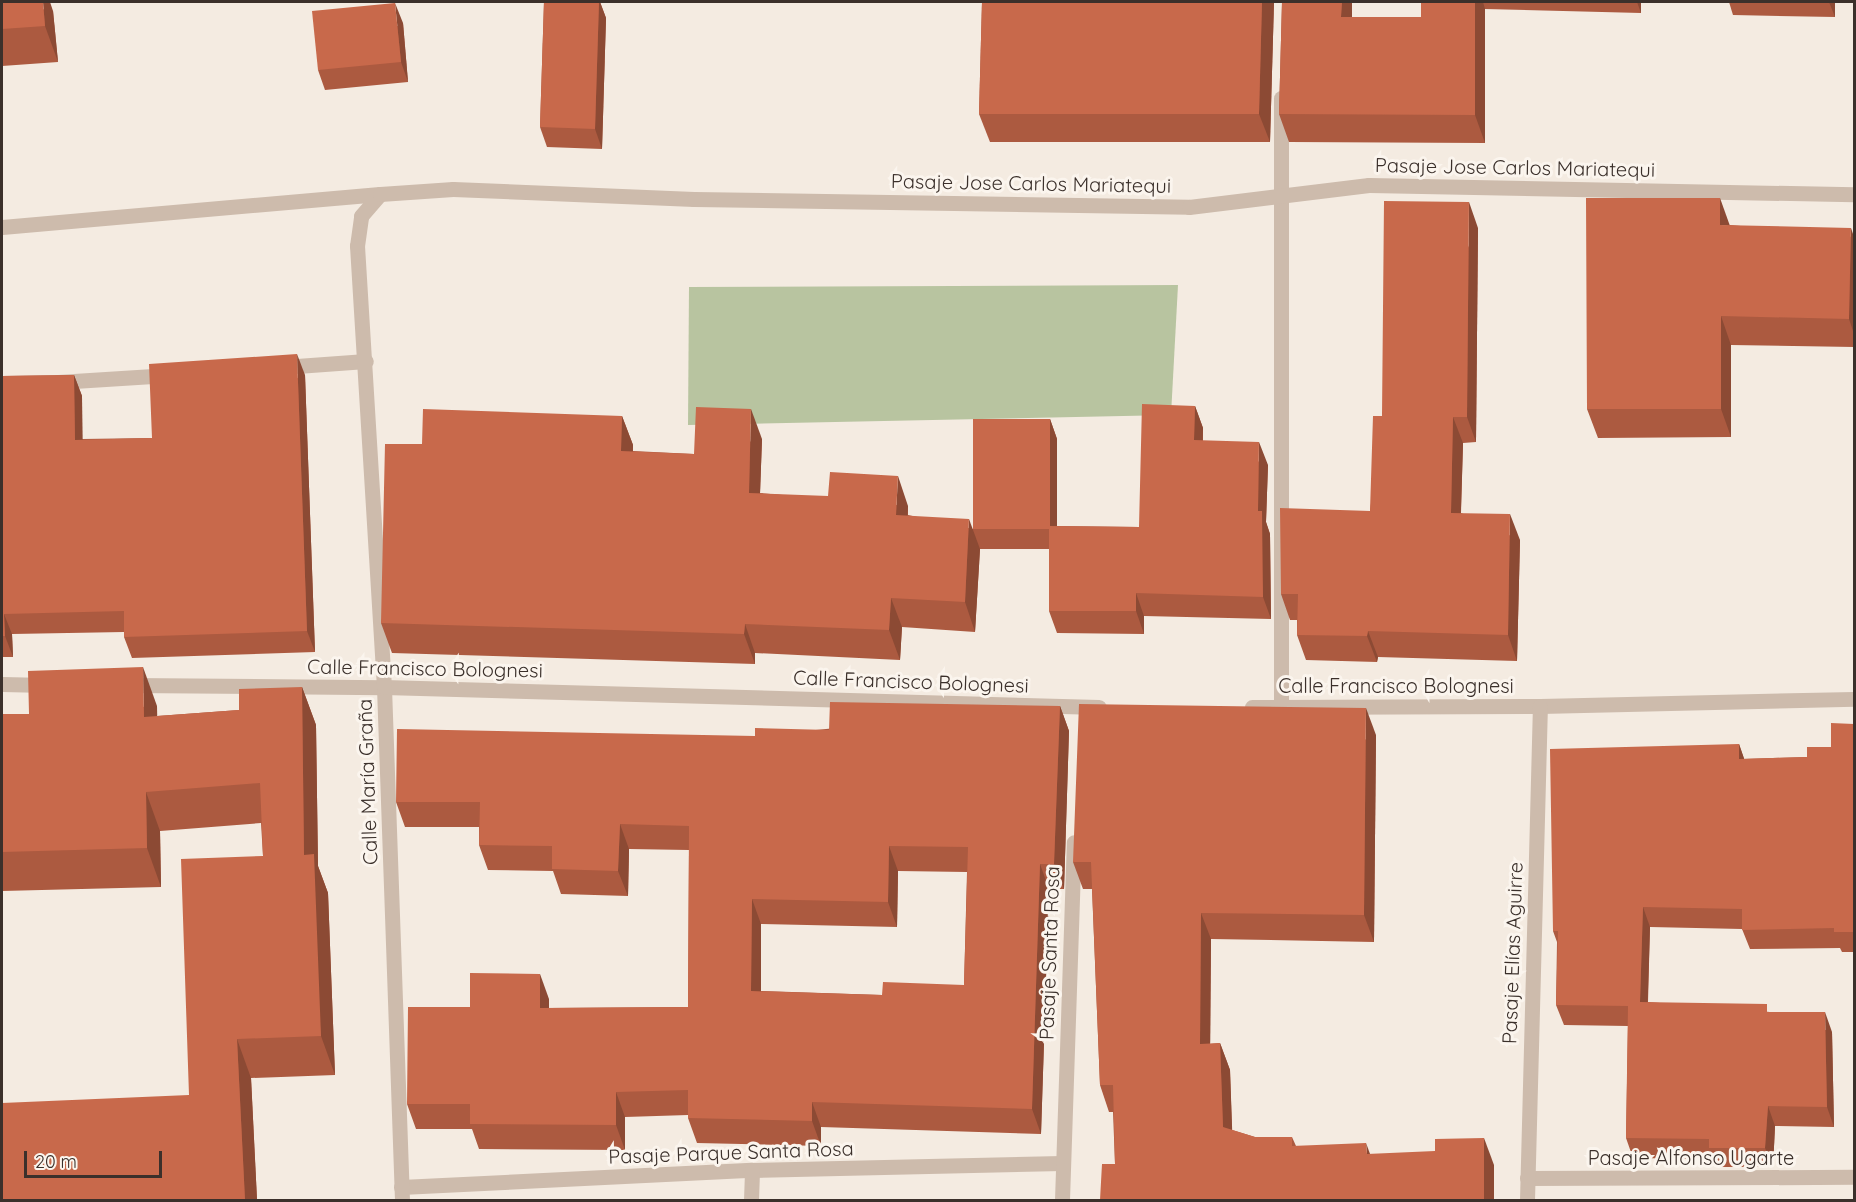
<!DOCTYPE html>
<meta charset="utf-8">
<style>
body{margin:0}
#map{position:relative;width:1856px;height:1202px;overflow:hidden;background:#f4ebe1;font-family:Quicksand,sans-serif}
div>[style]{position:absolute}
.green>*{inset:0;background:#b8c4a0}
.minor>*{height:15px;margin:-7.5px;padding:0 7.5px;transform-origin:7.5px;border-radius:7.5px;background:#cdbbac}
.wall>*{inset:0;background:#ac5a40}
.shaded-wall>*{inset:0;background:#8c4a34}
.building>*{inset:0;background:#c8694b}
span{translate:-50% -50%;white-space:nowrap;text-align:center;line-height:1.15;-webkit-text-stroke:6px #fbf5ee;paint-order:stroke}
.street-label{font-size:20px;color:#3b302b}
.frame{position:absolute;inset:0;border:3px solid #3b302b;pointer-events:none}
.scale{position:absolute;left:24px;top:1151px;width:138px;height:27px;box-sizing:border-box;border:3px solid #3b302b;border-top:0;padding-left:8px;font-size:18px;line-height:21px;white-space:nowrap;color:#3b302b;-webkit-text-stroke:4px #fbf5ee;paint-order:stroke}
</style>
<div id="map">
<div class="green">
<div style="clip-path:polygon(1178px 285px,1171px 415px,688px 425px,689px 287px)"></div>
</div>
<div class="minor">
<div style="left:1281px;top:98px;width:609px;rotate:90deg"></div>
<div style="left:2px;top:227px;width:379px;rotate:-5deg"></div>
<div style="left:283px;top:367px;width:83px;rotate:-4.1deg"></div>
<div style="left:58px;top:382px;width:111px;rotate:-3.6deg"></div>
<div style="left:2px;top:684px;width:44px;rotate:1.3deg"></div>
<div style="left:130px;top:685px;width:254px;rotate:0.5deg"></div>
<div style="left:384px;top:687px;width:715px;rotate:1.6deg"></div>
<div style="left:1252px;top:707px;width:288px;rotate:-0.2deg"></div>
<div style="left:1540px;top:706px;width:314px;rotate:-1.3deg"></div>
<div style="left:1527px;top:1178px;width:327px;rotate:-0.2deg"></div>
<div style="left:401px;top:1187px;width:351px;rotate:-2.8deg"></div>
<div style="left:752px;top:1170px;width:310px;rotate:-1.3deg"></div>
<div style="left:402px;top:1200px;width:513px;rotate:-92.01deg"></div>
<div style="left:384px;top:687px;width:442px;rotate:-93.5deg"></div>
<div style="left:357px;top:246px;width:30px;rotate:-82deg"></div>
<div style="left:361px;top:216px;width:29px;rotate:-49deg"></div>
<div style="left:380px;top:194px;width:73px;rotate:-3.9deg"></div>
<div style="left:453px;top:189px;width:241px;rotate:2.4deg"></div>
<div style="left:694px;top:199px;width:495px;rotate:0.9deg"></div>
<div style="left:1189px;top:207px;width:181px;rotate:-7deg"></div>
<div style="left:1369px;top:185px;width:485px;rotate:1.1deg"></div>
<div style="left:751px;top:1200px;width:30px;rotate:-88deg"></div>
<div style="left:1062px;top:1200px;width:358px;rotate:-88.1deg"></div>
<div style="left:1527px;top:1200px;width:494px;rotate:-88.5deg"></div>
</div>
<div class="wall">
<div style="clip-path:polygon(2px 2px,53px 11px,58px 62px,2px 66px)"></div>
<div style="clip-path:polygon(544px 2px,600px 2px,606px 18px,602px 149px,547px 147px,540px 127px)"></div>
<div style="clip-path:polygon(982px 2px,1274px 2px,1270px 142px,990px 142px,979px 114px)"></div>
<div style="clip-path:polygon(1282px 2px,1352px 2px,1352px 17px,1421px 17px,1421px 2px,1641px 2px,1641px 13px,1485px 9px,1485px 143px,1289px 142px,1279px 114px)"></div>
<div style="clip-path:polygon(1729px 2px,1835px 2px,1835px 17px,1733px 15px)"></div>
<div style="clip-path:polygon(403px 23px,408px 82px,325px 90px,318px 70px)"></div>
<div style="clip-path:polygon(1730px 225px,1854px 237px,1854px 347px,1731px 345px,1731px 437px,1598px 438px,1587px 409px)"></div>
<div style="clip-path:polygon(1478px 228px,1476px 442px,1463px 443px,1461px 513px,1520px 540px,1517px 661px,1378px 657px,1377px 662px,1306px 660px,1297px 635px,1297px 620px,1290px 620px,1281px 594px,1370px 511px,1382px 416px)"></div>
<div style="clip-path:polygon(74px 375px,82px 396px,82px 439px,152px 438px,305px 375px,315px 652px,132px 658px,124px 637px,124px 632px,12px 634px,13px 657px,2px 657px,2px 376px)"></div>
<div style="clip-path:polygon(1195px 406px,1203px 428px,1203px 441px,1268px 465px,1266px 522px,1270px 534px,1271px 619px,1144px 616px,1144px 634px,1057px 633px,1049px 611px,1049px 549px,980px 549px,975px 632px,902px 627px,900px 660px,755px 653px,755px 664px,392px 653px,381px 623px,422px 444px,622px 416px,633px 445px,633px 451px,694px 454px,762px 439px,760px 493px,908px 506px,908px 515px,973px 529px,1050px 419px,1057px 439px,1057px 526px,1139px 527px)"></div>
<div style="clip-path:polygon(302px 687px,316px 725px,318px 866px,328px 893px,335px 1075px,251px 1078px,257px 1200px,2px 1200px,189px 1095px,263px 856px,261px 823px,160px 831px,161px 887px,2px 891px,2px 714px,29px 714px,157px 706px,157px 716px,239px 710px)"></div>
<div style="clip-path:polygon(evenodd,1060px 706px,1069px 731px,1064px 889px,1049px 889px,1041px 1134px,821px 1127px,821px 1146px,697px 1143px,688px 1118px,688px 1115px,625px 1117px,625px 1150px,479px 1149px,472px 1129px,416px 1129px,407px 1104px,470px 1007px,549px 999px,549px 1008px,688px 1007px,689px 850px,629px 849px,628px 896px,561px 894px,553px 871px,488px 870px,479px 845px,479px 827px,405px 827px,396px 802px,755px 736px,1060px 706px,898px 871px,967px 872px,964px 985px,882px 995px,761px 991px,761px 924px,897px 927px,898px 871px)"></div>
<div style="clip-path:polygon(1854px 724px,1854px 952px,1842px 952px,1840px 948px,1750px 949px,1742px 929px,1650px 927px,1648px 1002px,1770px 1012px,1832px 1032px,1834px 1127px,1775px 1126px,1773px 1167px,1716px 1167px,1713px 1159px,1633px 1158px,1626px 1138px,1628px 1026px,1564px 1025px,1556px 1005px,1557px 942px,1553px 931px,1739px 744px,1744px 759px,1807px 757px,1831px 747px)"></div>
<div style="clip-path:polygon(1376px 735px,1374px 942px,1211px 939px,1210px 1044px,1220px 1043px,1230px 1070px,1232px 1130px,1255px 1137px,1292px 1137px,1296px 1146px,1370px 1154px,1494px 1165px,1115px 1164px,1113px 1112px,1109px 1112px,1100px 1085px,1092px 889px,1083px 889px,1073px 862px)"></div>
</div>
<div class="shaded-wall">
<div style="clip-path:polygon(43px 2px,50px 2px,53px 11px,58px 62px,45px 26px)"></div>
<div style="clip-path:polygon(599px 2px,600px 2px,606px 18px,602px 149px,595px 129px)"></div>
<div style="clip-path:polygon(1262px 2px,1274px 2px,1270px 142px,1259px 114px)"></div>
<div style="clip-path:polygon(1342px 2px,1352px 2px,1352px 45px,1341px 17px)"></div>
<div style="clip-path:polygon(1475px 2px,1483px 2px,1485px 9px,1485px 143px,1475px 115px)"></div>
<div style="clip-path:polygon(1637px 2px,1641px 2px,1641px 13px)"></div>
<div style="clip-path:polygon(1829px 2px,1835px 2px,1835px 17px)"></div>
<div style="clip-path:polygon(395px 3px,403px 23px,408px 82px,401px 62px)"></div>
<div style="clip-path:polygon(1720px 198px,1730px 226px,1720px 225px)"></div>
<div style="clip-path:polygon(1469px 202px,1478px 228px,1476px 442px,1467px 417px)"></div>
<div style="clip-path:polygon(1851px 228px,1854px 237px,1854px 334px,1849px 319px)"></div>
<div style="clip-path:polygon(1721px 316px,1731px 345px,1731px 437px,1721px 409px)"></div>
<div style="clip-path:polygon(297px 354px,305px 375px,315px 652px,307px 631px)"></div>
<div style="clip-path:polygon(74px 375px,82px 396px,83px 461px,75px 440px)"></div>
<div style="clip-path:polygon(1195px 406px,1203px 428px,1202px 463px,1194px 440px)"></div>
<div style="clip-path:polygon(751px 409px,762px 439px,759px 522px,749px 493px)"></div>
<div style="clip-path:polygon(622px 416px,633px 445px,632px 481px,621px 451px)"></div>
<div style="clip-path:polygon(1453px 417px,1463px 443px,1460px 539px,1451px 513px)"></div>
<div style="clip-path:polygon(1050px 419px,1057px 439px,1057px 549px,1050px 529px)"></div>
<div style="clip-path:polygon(1259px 442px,1268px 465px,1266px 522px,1270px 534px,1271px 619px,1263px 597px,1258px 511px)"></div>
<div style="clip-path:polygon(898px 476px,908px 506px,906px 544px,896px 515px)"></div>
<div style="clip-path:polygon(1510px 514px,1520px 540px,1517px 661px,1508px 635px)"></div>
<div style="clip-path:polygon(969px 519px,980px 549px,975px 632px,965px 602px)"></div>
<div style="clip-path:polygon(1136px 593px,1144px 616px,1144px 634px,1136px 611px)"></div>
<div style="clip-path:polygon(891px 598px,902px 627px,900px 660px,889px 630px)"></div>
<div style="clip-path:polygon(4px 614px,12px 634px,13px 657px,5px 636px)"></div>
<div style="clip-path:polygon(745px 624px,755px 653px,755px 664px,744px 634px)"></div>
<div style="clip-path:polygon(1368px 631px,1378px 657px,1377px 662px,1367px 636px)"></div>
<div style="clip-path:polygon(143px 667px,157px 706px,158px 756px,144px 717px)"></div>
<div style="clip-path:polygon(302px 687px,316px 725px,318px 866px,328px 893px,335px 1075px,321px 1036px,304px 855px)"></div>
<div style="clip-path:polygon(1060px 706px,1069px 731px,1064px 889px,1054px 864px)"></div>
<div style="clip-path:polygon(1366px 708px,1376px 735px,1374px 942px,1364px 915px)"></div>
<div style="clip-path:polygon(1739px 744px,1746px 764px,1739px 759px)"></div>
<div style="clip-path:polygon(146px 792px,160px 831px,161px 887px,147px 848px)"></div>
<div style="clip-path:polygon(620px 824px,629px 849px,628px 896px,618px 871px)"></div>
<div style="clip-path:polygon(889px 846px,898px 871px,897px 927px,888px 902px)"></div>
<div style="clip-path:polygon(1040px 864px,1049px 889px,1041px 1134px,1032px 1109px)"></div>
<div style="clip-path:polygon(752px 899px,761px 924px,761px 1016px,751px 991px)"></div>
<div style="clip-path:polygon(1643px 907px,1650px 927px,1647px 1022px,1640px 1002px)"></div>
<div style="clip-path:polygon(1201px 913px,1211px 939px,1210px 1071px,1200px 1044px)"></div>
<div style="clip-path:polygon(540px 974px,549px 999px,549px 1033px,540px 1008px)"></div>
<div style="clip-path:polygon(1825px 1012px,1832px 1032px,1834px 1127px,1827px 1107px)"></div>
<div style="clip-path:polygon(237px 1039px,251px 1078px,257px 1200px,245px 1200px)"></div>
<div style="clip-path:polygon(1220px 1043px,1230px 1070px,1233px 1154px,1223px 1127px)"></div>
<div style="clip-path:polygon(616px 1092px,625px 1117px,625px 1150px,616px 1125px)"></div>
<div style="clip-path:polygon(812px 1102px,821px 1127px,821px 1146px,812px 1121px)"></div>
<div style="clip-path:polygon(1768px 1106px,1775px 1126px,1773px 1167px,1765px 1148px)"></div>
<div style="clip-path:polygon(1484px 1138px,1494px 1165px,1494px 1200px,1484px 1200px)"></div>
<div style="clip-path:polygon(1366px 1143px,1376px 1170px,1367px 1154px)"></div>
</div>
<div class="building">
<div style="clip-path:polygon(2px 2px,43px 2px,45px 26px,2px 29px)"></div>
<div style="clip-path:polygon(544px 2px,599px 2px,595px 129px,540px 127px)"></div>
<div style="clip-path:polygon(982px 2px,1262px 2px,1259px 114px,979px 114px)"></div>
<div style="clip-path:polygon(1282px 2px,1342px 2px,1341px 17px,1421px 17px,1421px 2px,1475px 2px,1475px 115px,1279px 114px)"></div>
<div style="clip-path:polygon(395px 3px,401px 62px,318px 70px,312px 11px)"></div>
<div style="clip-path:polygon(1586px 198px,1720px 198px,1720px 225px,1851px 228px,1849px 319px,1721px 316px,1721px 409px,1587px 409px)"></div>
<div style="clip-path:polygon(1384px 201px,1469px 202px,1467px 417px,1453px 417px,1451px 513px,1510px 514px,1508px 635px,1368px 631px,1367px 636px,1297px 635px,1298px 594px,1281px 594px,1280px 508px,1370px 511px,1373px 416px,1382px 416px)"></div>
<div style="clip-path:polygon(297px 354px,307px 631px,124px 637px,124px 611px,4px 614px,5px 636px,2px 636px,2px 376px,74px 375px,75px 440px,152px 438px,149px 364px)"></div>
<div style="clip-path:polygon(1142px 404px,1195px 406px,1194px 440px,1259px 442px,1258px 511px,1262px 511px,1263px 597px,1136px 593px,1136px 611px,1049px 611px,1049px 526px,1139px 527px)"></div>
<div style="clip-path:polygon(696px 407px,751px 409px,749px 493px,828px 496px,830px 472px,898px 476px,896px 515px,969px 519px,965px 602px,891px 598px,889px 630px,745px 624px,744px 634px,381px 623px,385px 444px,422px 444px,423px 409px,622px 416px,621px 451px,694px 454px)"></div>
<div style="clip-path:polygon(973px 419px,1050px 419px,1050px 526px,1049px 526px,1049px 529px,973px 529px)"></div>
<div style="clip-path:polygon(143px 667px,144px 717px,239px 710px,239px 689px,302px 687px,304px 855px,314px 854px,321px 1036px,237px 1039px,245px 1200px,2px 1200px,2px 1103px,189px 1095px,181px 859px,263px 856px,260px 783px,146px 792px,147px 848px,2px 852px,2px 714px,29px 714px,28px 671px)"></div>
<div style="clip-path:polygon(evenodd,830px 702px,1060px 706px,1054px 864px,1040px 864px,1032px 1109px,812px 1102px,812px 1121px,688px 1118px,688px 1090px,616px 1092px,616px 1125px,470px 1124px,470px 1104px,407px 1104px,408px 1007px,470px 1007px,470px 973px,540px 974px,540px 1008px,688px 1007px,689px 826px,620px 824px,618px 871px,552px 869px,552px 846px,479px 845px,480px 802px,396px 802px,397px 729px,755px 736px,755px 728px,829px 730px,830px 702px,889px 846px,968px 847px,964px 985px,883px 982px,882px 995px,751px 991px,752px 899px,888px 902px,889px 846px)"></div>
<div style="clip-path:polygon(1079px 704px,1366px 708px,1364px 915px,1201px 913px,1200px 1044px,1220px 1043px,1223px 1127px,1255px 1137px,1292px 1137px,1292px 1146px,1366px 1143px,1367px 1154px,1435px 1151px,1435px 1139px,1484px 1138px,1484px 1200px,1100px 1200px,1102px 1164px,1115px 1164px,1113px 1085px,1100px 1085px,1091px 862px,1073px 862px)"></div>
<div style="clip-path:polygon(1831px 723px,1854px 724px,1854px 932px,1834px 932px,1834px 928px,1742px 930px,1742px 909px,1643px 907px,1640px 1002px,1767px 1004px,1767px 1012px,1825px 1012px,1827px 1107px,1768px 1106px,1765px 1148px,1709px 1148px,1709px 1139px,1626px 1138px,1628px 1006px,1556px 1005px,1558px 931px,1553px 931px,1550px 749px,1739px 744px,1739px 759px,1807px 757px,1807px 747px,1831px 747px)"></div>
</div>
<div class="street-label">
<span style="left:1515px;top:167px;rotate:1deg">Pasaje Jose Carlos Mariatequi</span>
<span style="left:1031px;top:183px;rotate:1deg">Pasaje Jose Carlos Mariatequi</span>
<span style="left:425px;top:668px;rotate:1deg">Calle Francisco Bolognesi</span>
<span style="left:911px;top:681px;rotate:2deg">Calle Francisco Bolognesi</span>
<span style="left:1396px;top:685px">Calle Francisco Bolognesi</span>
<span style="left:367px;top:782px;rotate:-92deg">Calle María Graña</span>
<span style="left:1049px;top:953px;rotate:-88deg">Pasaje Santa Rosa</span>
<span style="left:1512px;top:953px;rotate:-88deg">Pasaje Elías Aguirre</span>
<span style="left:731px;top:1152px;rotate:-2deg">Pasaje Parque Santa Rosa</span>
<span style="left:1691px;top:1157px">Pasaje Alfonso Ugarte</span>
</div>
<div class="frame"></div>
<div class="scale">20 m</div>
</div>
